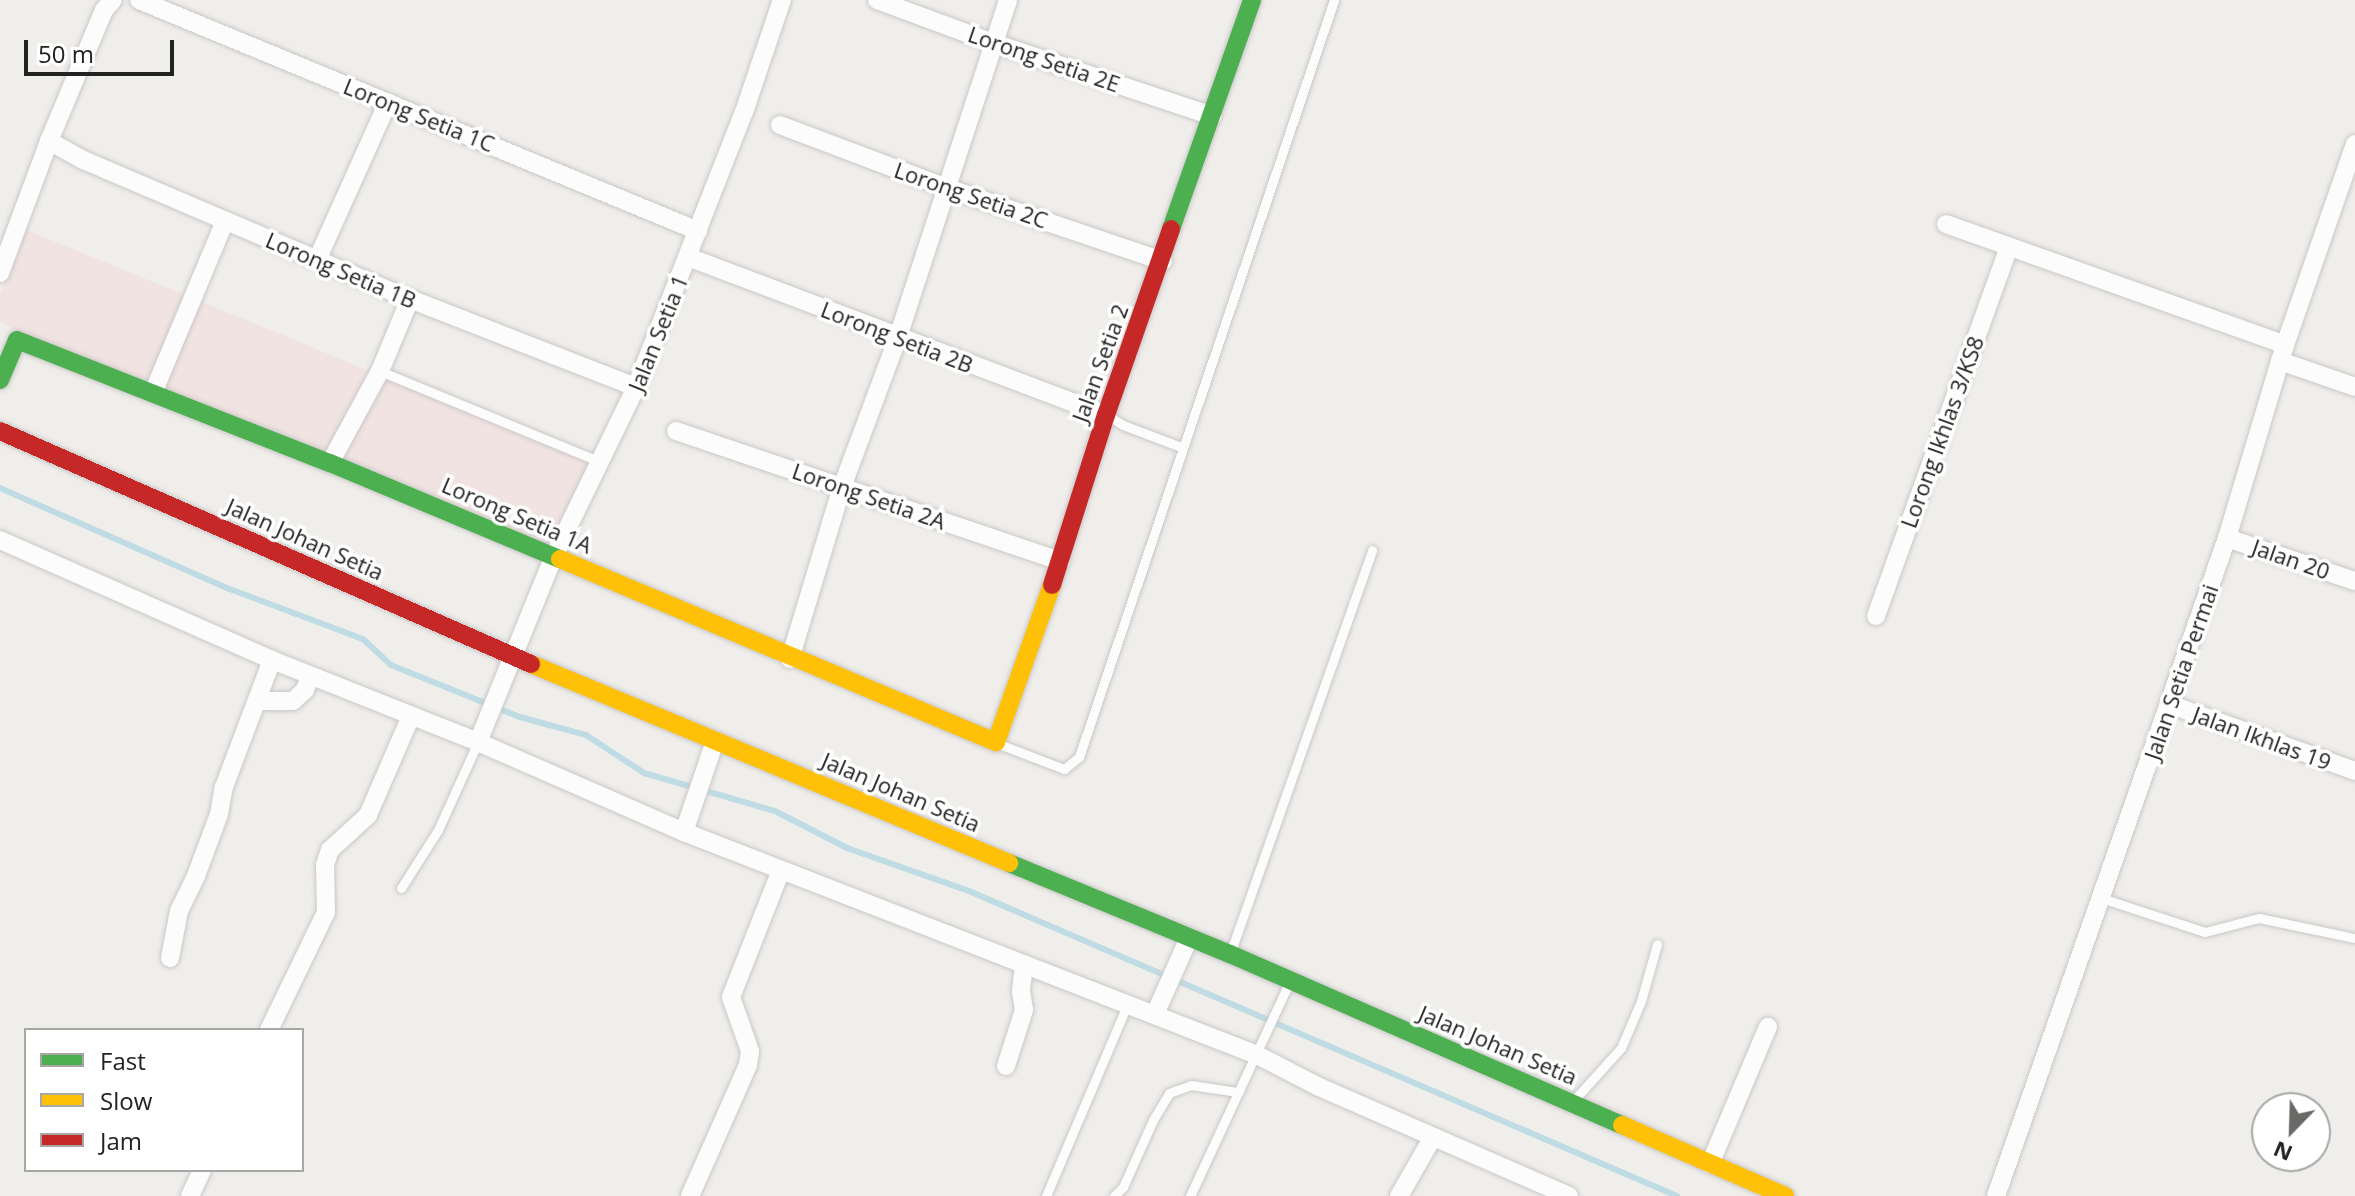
<!DOCTYPE html>
<style>
body{margin:0}
#map{position:relative;width:2355px;height:1196px;overflow:hidden;background:#f0eeeb;font-family:"Open Sans",sans-serif}
div>[style]{position:absolute}
.commercial>*{inset:0;background:#f1e3e1}
.stream>*{height:6px;margin:-3px;padding:0 3px;transform-origin:3px;border-radius:3px;background:#bfdbe3}
.roads{filter:drop-shadow(0 0 2px #c9c8c7) drop-shadow(0 0 2px #c9c8c7)}
.lane>*{height:9px;margin:-4.5px;padding:0 4.5px;transform-origin:4.5px;border-radius:4.5px;background:#fdfcfc}
.street>*{height:18px;margin:-9px;padding:0 9px;transform-origin:9px;border-radius:9px;background:#fdfcfc}
.fast>*{height:18px;margin:-9px;padding:0 9px;transform-origin:9px;border-radius:9px;background:#4caf50}
.slow>*{height:18px;margin:-9px;padding:0 9px;transform-origin:9px;border-radius:9px;background:#ffc107}
.jam>*{height:18px;margin:-9px;padding:0 9px;transform-origin:9px;border-radius:9px;background:#c62828}
span{translate:-50% -50%;white-space:nowrap;text-align:center;line-height:1.15;-webkit-text-stroke:7px #fff;paint-order:stroke}
.street-label{font-size:22px;color:#222}
.legend{position:absolute;left:24px;top:1028px;width:280px;height:144px;box-sizing:border-box;background:#fff;border:2px solid #a7a7a7;margin:0;padding:10px 14px;list-style:none;font-size:24px;color:#222}
.legend li{display:flex;align-items:center;gap:16px;height:40px}
.legend b{width:40px;border:2px solid #a7a7a7}
.north{position:absolute;left:2251px;top:1092px;width:80px;height:80px;box-sizing:border-box;background:#fff;border:2px solid #a7a7a7;border-radius:50%;rotate:203deg;font-size:22px;font-weight:700;line-height:32px;text-align:center;color:#222}
.north::after{content:'';display:block;margin:auto;width:28px;height:36px;background:#6a6968;clip-path:polygon(50% 0,100% 100%,50% 72%,0 100%)}
.scale{position:absolute;left:24px;top:40px;width:150px;height:36px;box-sizing:border-box;border:4px solid #222;border-top:0;padding-left:10px;font-size:24px;line-height:28px;white-space:nowrap;color:#222;-webkit-text-stroke:6px #fff;paint-order:stroke}
</style>
<div id="map">
<div class="commercial">
<div style="clip-path:polygon(24px 229px,283px 335px,593px 465px,550px 546px,22px 335px,0 321px,0 294px)"></div>
</div>
<div class="stream">
<div style="left:0;top:488px;width:248px;rotate:23.8deg"></div>
<div style="left:227px;top:588px;width:145px;rotate:20.6deg"></div>
<div style="left:363px;top:639px;width:38px;rotate:43deg"></div>
<div style="left:391px;top:665px;width:139px;rotate:22deg"></div>
<div style="left:520px;top:717px;width:68px;rotate:15.3deg"></div>
<div style="left:586px;top:735px;width:69px;rotate:33.2deg"></div>
<div style="left:644px;top:773px;width:136px;rotate:16.2deg"></div>
<div style="left:775px;top:811px;width:81px;rotate:27.2deg"></div>
<div style="left:847px;top:848px;width:129px;rotate:19.4deg"></div>
<div style="left:969px;top:891px;width:771px;rotate:23.31deg"></div>
</div>
<div class="roads">
<div class="lane">
<div style="left:380px;top:371px;width:239px;rotate:22.4deg"></div>
<div style="left:1107px;top:415px;width:19px;rotate:32deg"></div>
<div style="left:1123px;top:425px;width:62px;rotate:20.8deg"></div>
<div style="left:999px;top:744px;width:70px;rotate:21deg"></div>
<div style="left:1064px;top:769px;width:19px;rotate:-39deg"></div>
<div style="left:1079px;top:757px;width:799px;rotate:-71.38deg"></div>
<div style="left:401px;top:888px;width:69px;rotate:-57.5deg"></div>
<div style="left:438px;top:830px;width:97px;rotate:-65.6deg"></div>
<div style="left:2101px;top:898px;width:109px;rotate:18.1deg"></div>
<div style="left:2205px;top:932px;width:56px;rotate:-14.5deg"></div>
<div style="left:2259px;top:918px;width:98px;rotate:11.8deg"></div>
<div style="left:1231px;top:951px;width:425px;rotate:-70.6deg"></div>
<div style="left:1574px;top:1100px;width:70px;rotate:-47.9deg"></div>
<div style="left:1621px;top:1048px;width:51px;rotate:-66.9deg"></div>
<div style="left:1641px;top:1001px;width:59px;rotate:-74.3deg"></div>
<div style="left:1046px;top:1196px;width:207px;rotate:-67deg"></div>
<div style="left:1114px;top:1196px;width:13px;rotate:-45deg"></div>
<div style="left:1123px;top:1187px;width:73px;rotate:-65.9deg"></div>
<div style="left:1153px;top:1120px;width:31px;rotate:-59deg"></div>
<div style="left:1169px;top:1093px;width:23px;rotate:-20deg"></div>
<div style="left:1191px;top:1085px;width:48px;rotate:8.5deg"></div>
<div style="left:1190px;top:1196px;width:237px;rotate:-65.1deg"></div>
</div>
<div class="street">
<div style="left:139px;top:0;width:605px;rotate:22.45deg"></div>
<div style="left:877px;top:0;width:124px;rotate:20.3deg"></div>
<div style="left:993px;top:43px;width:231px;rotate:18.4deg"></div>
<div style="left:780px;top:125px;width:175px;rotate:20.7deg"></div>
<div style="left:944px;top:187px;width:231px;rotate:18.7deg"></div>
<div style="left:49px;top:141px;width:37px;rotate:29deg"></div>
<div style="left:81px;top:159px;width:358px;rotate:23.1deg"></div>
<div style="left:410px;top:299px;width:243px;rotate:21.3deg"></div>
<div style="left:1946px;top:224px;width:360px;rotate:19.6deg"></div>
<div style="left:688px;top:257px;width:447px;rotate:20.7deg"></div>
<div style="left:317px;top:260px;width:173px;rotate:-65.8deg"></div>
<div style="left:0;top:273px;width:141px;rotate:-69.6deg"></div>
<div style="left:49px;top:141px;width:142px;rotate:-67.2deg"></div>
<div style="left:104px;top:10px;width:13px;rotate:-48deg"></div>
<div style="left:2280px;top:361px;width:79px;rotate:19.1deg"></div>
<div style="left:153px;top:393px;width:186px;rotate:-67.3deg"></div>
<div style="left:676px;top:431px;width:406px;rotate:18.7deg"></div>
<div style="left:330px;top:463px;width:105px;rotate:-61.5deg"></div>
<div style="left:380px;top:371px;width:78px;rotate:-67.4deg"></div>
<div style="left:2227px;top:538px;width:135px;rotate:18.6deg"></div>
<div style="left:0;top:540px;width:297px;rotate:23.8deg"></div>
<div style="left:272px;top:660px;width:222px;rotate:21.7deg"></div>
<div style="left:478px;top:742px;width:225px;rotate:23.6deg"></div>
<div style="left:684px;top:832px;width:615px;rotate:21.26deg"></div>
<div style="left:1257px;top:1055px;width:68px;rotate:27.3deg"></div>
<div style="left:1317px;top:1086px;width:275px;rotate:23.6deg"></div>
<div style="left:1876px;top:616px;width:392px;rotate:-70.2deg"></div>
<div style="left:790px;top:659px;width:180px;rotate:-73.2deg"></div>
<div style="left:842px;top:487px;width:160px;rotate:-69.5deg"></div>
<div style="left:898px;top:337px;width:354px;rotate:-71.9deg"></div>
<div style="left:257px;top:701px;width:36px"></div>
<div style="left:293px;top:701px;width:16px;rotate:-43deg"></div>
<div style="left:305px;top:690px;width:15px;rotate:-70deg"></div>
<div style="left:2169px;top:704px;width:198px;rotate:19.8deg"></div>
<div style="left:478px;top:742px;width:201px;rotate:-67.8deg"></div>
<div style="left:554px;top:556px;width:188px;rotate:-64.1deg"></div>
<div style="left:636px;top:387px;width:295px;rotate:-68.6deg"></div>
<div style="left:744px;top:112px;width:118px;rotate:-71.3deg"></div>
<div style="left:684px;top:832px;width:96px;rotate:-71.2deg"></div>
<div style="left:170px;top:958px;width:48px;rotate:-79.2deg"></div>
<div style="left:179px;top:911px;width:39px;rotate:-64deg"></div>
<div style="left:196px;top:876px;width:66px;rotate:-69.6deg"></div>
<div style="left:219px;top:814px;width:27px;rotate:-80deg"></div>
<div style="left:224px;top:787px;width:136px;rotate:-69.3deg"></div>
<div style="left:1155px;top:1014px;width:83px;rotate:-65.9deg"></div>
<div style="left:269px;top:1030px;width:131px;rotate:-64.2deg"></div>
<div style="left:326px;top:912px;width:47px;rotate:-91.2deg"></div>
<div style="left:325px;top:865px;width:16px;rotate:-72deg"></div>
<div style="left:330px;top:850px;width:52px;rotate:-42.6deg"></div>
<div style="left:368px;top:815px;width:108px;rotate:-66.5deg"></div>
<div style="left:1006px;top:1066px;width:59px;rotate:-72.2deg"></div>
<div style="left:1024px;top:1010px;width:20px;rotate:-99deg"></div>
<div style="left:1021px;top:990px;width:26px;rotate:-83deg"></div>
<div style="left:1710px;top:1164px;width:149px;rotate:-67.1deg"></div>
<div style="left:190px;top:1196px;width:29px;rotate:-65deg"></div>
<div style="left:690px;top:1196px;width:143px;rotate:-66.1deg"></div>
<div style="left:748px;top:1065px;width:14px;rotate:-82deg"></div>
<div style="left:750px;top:1051px;width:57px;rotate:-109.4deg"></div>
<div style="left:731px;top:997px;width:136px;rotate:-68.5deg"></div>
<div style="left:1399px;top:1196px;width:68px;rotate:-60deg"></div>
<div style="left:1996px;top:1196px;width:697px;rotate:-70.66deg"></div>
<div style="left:2227px;top:538px;width:202px;rotate:-73.3deg"></div>
<div style="left:2285px;top:345px;width:213px;rotate:-70.8deg"></div>
</div>
<div class="fast">
<div style="left:1171px;top:229px;width:243px;rotate:-70.5deg"></div>
<div style="left:0;top:380px;width:43px;rotate:-67deg"></div>
<div style="left:17px;top:340px;width:336px;rotate:21.5deg"></div>
<div style="left:330px;top:463px;width:249px;rotate:22.7deg"></div>
<div style="left:1009px;top:863px;width:239px;rotate:22.4deg"></div>
<div style="left:1230px;top:954px;width:428px;rotate:23.6deg"></div>
</div>
<div class="slow">
<div style="left:560px;top:559px;width:473px;rotate:22.8deg"></div>
<div style="left:996px;top:742px;width:167px;rotate:-70.4deg"></div>
<div style="left:531px;top:664px;width:518px;rotate:22.6deg"></div>
<div style="left:1622px;top:1125px;width:178px;rotate:23.5deg"></div>
</div>
<div class="jam">
<div style="left:0;top:431px;width:580px;rotate:23.69deg"></div>
<div style="left:1052px;top:585px;width:178px;rotate:-72.4deg"></div>
<div style="left:1106px;top:415px;width:197px;rotate:-70.7deg"></div>
</div>
</div>
<div class="street-label">
<span style="left:1044px;top:59px;rotate:19deg">Lorong Setia 2E</span>
<span style="left:419px;top:115px;rotate:22deg">Lorong Setia 1C</span>
<span style="left:971px;top:195px;rotate:19deg">Lorong Setia 2C</span>
<span style="left:341px;top:270px;rotate:23deg">Lorong Setia 1B</span>
<span style="left:658px;top:333px;rotate:-68deg">Jalan Setia 1</span>
<span style="left:897px;top:337px;rotate:21deg">Lorong Setia 2B</span>
<span style="left:1100px;top:363px;rotate:-70deg">Jalan Setia 2</span>
<span style="left:1942px;top:432px;rotate:-70deg">Lorong Ikhlas 3/KS8</span>
<span style="left:869px;top:496px;rotate:19deg">Lorong Setia 2A</span>
<span style="left:517px;top:515px;rotate:23deg">Lorong Setia 1A</span>
<span style="left:305px;top:539px;rotate:24deg">Jalan Johan Setia</span>
<span style="left:2291px;top:559px;rotate:19deg">Jalan 20</span>
<span style="left:2181px;top:672px;rotate:-71deg">Jalan Setia Permai</span>
<span style="left:2262px;top:738px;rotate:20deg">Jalan Ikhlas 19</span>
<span style="left:901px;top:792px;rotate:23deg">Jalan Johan Setia</span>
<span style="left:1498px;top:1045px;rotate:23deg">Jalan Johan Setia</span>
</div>
<ul class="legend">
<li><b style="height:10px;background:#4caf50"></b>Fast</li>
<li><b style="height:10px;background:#ffc107"></b>Slow</li>
<li><b style="height:10px;background:#c62828"></b>Jam</li>
</ul>
<div class="north">N</div>
<div class="scale">50 m</div>
</div>
